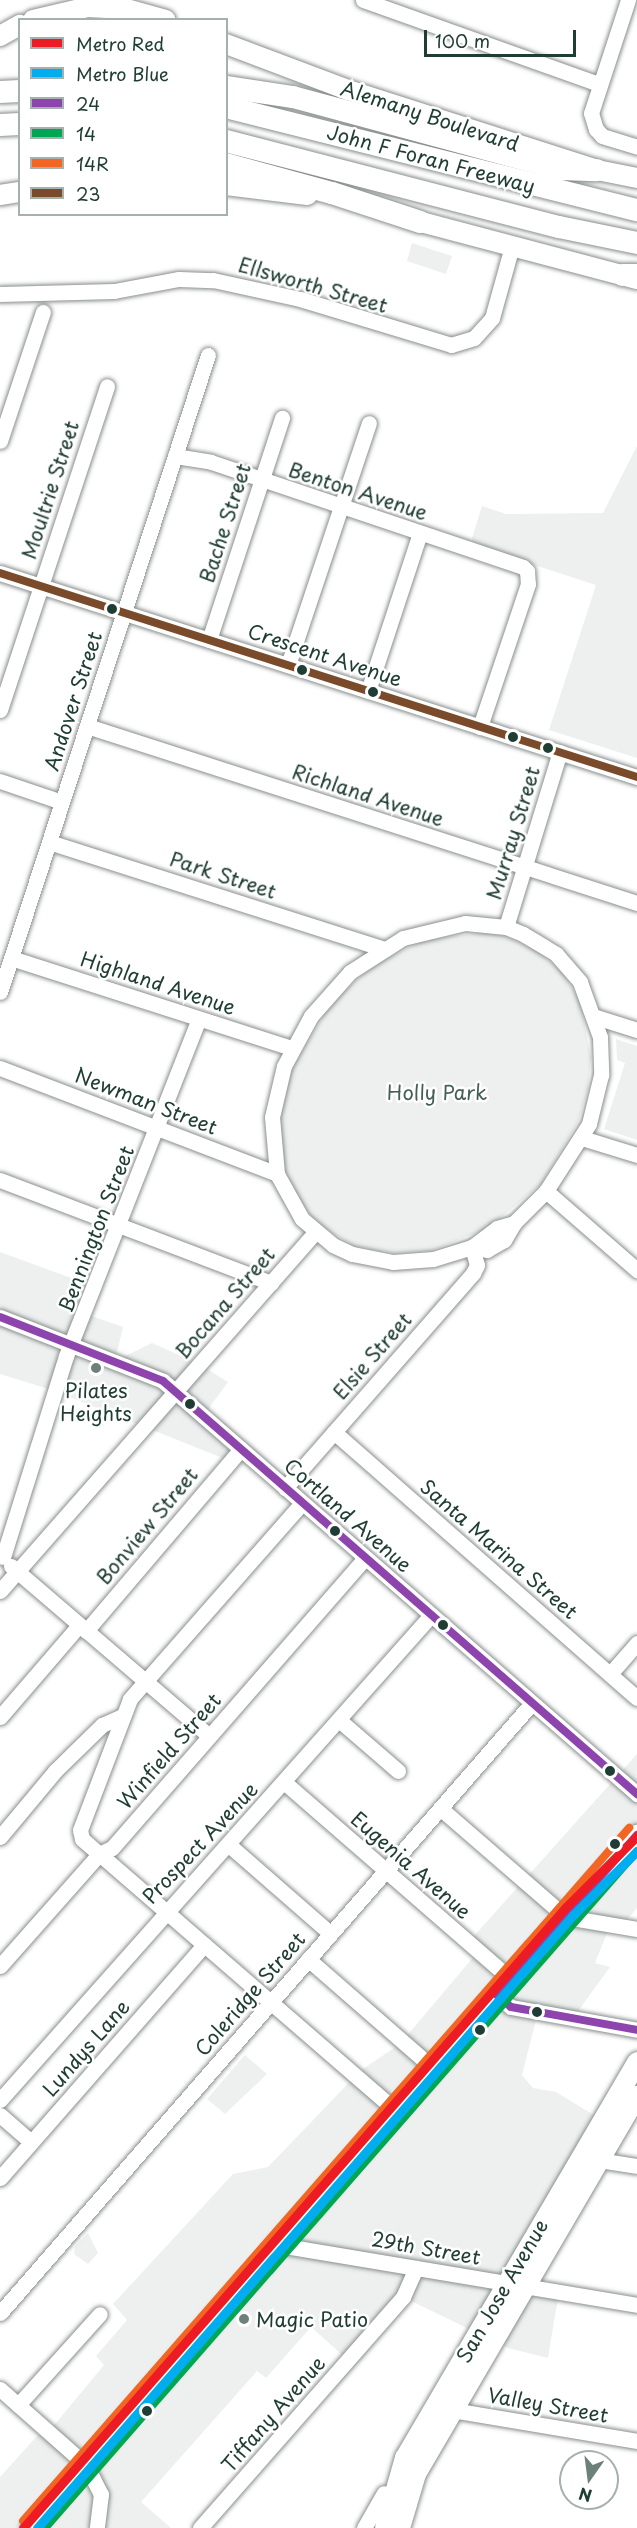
<!DOCTYPE html>
<style>
body{margin:0}
#map{position:relative;width:637px;height:2528px;overflow:hidden;background:#fff;font-family:"Playpen Sans",sans-serif}
div>[style]{position:absolute}
.built>*{inset:0;background:#edf0ef}
.roads{filter:drop-shadow(0 0 2px #898f8d) drop-shadow(0 0 2px #898f8d)}
.minor>*{height:15px;margin:-7.5px;padding:0 7.5px;transform-origin:7.5px;border-radius:7.5px;background:#fff}
.major>*{height:20px;margin:-10px;padding:0 10px;transform-origin:10px;border-radius:10px;background:#fff}
.highway>*{height:22px;margin:-11px;padding:0 11px;transform-origin:11px;border-radius:11px;background:#fff}
.bus-1>*{height:8px;margin:-4px;padding:0 4px;transform-origin:4px;border-radius:4px;background:#8e44ad}
.bus-2>*{height:8px;margin:-4px;padding:0 4px;transform-origin:4px;border-radius:4px;background:#00a651}
.bus-3>*{height:8px;margin:-4px;padding:0 4px;transform-origin:4px;border-radius:4px;background:#f26522}
.bus-4>*{height:8px;margin:-4px;padding:0 4px;transform-origin:4px;border-radius:4px;background:#7a4b2a}
.metro-1>*{height:9px;margin:-4.5px;padding:0 4.5px;transform-origin:4.5px;border-radius:4.5px;background:#ed1c24}
.metro-2>*{height:9px;margin:-4.5px;padding:0 4.5px;transform-origin:4.5px;border-radius:4.5px;background:#00aeef}
.dots>*{width:16px;height:16px;translate:-50% -50%;box-sizing:border-box;border:3px solid #fff;border-radius:50%}
span{translate:-50% -50%;white-space:nowrap;text-align:center;line-height:1.15;-webkit-text-stroke:5px #fff;paint-order:stroke}
.street-label{font-size:20px;color:#1f3d34}
.park-label{font-size:20px;color:#455e57}
.poi-label{font-size:20px;color:#1f3d34}
.left{translate:0 -50%;text-align:left}
.legend{position:absolute;left:18px;top:18px;width:210px;height:198px;box-sizing:border-box;background:#fff;border:2px solid #a5b1ae;margin:0;padding:8px 10px;list-style:none;font-size:18px;color:#1f3d34}
.legend li{display:flex;align-items:center;gap:12px;height:30px}
.legend b{width:30px;border:2px solid #a5b1ae}
.north{position:absolute;left:559px;top:2450px;width:60px;height:60px;box-sizing:border-box;background:#fff;border:2px solid #a5b1ae;border-radius:50%;rotate:194deg;font-size:16px;font-weight:700;line-height:24px;text-align:center;color:#1f3d34}
.north::after{content:'';display:block;margin:auto;width:21px;height:27px;background:#6d817b;clip-path:polygon(50% 0,100% 100%,50% 72%,0 100%)}
.scale{position:absolute;left:424px;top:30px;width:152px;height:27px;box-sizing:border-box;border:3px solid #1f3d34;border-top:0;padding-left:8px;font-size:18px;line-height:21px;white-space:nowrap;color:#1f3d34;-webkit-text-stroke:4px #fff;paint-order:stroke}
</style>
<div id="map">
<div class="built">
<div style="clip-path:polygon(412px 243px,452px 256px,446px 274px,407px 261px)"></div>
<div style="clip-path:polygon(637px 446px,637px 758px,549px 730px,596px 585px,473px 545px,472px 538px,482px 506px,506px 514px,603px 513px)"></div>
<div style="clip-path:polygon(484px 933px,504px 936px,537px 951px,563px 973px,580px 1002px,591px 1057px,588px 1089px,578px 1122px,541px 1184px,488px 1228px,430px 1251px,394px 1253px,355px 1246px,320px 1226px,300px 1201px,285px 1172px,280px 1118px,292px 1069px,330px 1005px,371px 967px,426px 939px)"></div>
<div style="clip-path:polygon(616px 1039px,637px 1046px,637px 1140px,604px 1129px,625px 1063px,617px 1060px)"></div>
<div style="clip-path:polygon(0 1252px,96px 1287px,86px 1314px,123px 1327px,115px 1361px,152px 1343px,199px 1364px,228px 1382px,203px 1416px,241px 1449px,230px 1461px,55px 1391px,0 1374px)"></div>
<div style="clip-path:polygon(637px 1754px,637px 1908px,622px 1926px,609px 1928px,595px 1963px,610px 1967px,573px 2018px,538px 2012px,522px 2075px,533px 2088px,556px 2092px,602px 2120px,506px 2283px,559px 2292px,548px 2358px,508px 2348px,403px 2297px,348px 2360px,311px 2327px,266px 2378px,257px 2371px,141px 2502px,171px 2528px,0 2528px,0 2477px,37px 2436px,51px 2429px,104px 2365px,96px 2356px,127px 2320px,113px 2304px,233px 2174px,268px 2167px,360px 2071px,400px 2044px,475px 1955px,464px 1947px)"></div>
<div style="clip-path:polygon(245px 2055px,267px 2074px,225px 2114px,207px 2099px)"></div>
<div style="clip-path:polygon(88px 2233px,98px 2253px,88px 2264px,74px 2254px,75px 2246px)"></div>
</div>
<div class="roads">
<div class="minor">
<div style="left:363px;top:0;width:251px;rotate:19.6deg"></div>
<div style="left:628px;top:0;width:119px;rotate:108.1deg"></div>
<div style="left:591px;top:113px;width:17px;rotate:73deg"></div>
<div style="left:596px;top:129px;width:9px;rotate:49deg"></div>
<div style="left:602px;top:136px;width:37px;rotate:17deg"></div>
<div style="left:0;top:294px;width:114px;rotate:-1.5deg"></div>
<div style="left:114px;top:291px;width:66px;rotate:-10.5deg"></div>
<div style="left:179px;top:279px;width:34px;rotate:2deg"></div>
<div style="left:213px;top:280px;width:89px;rotate:12.3deg"></div>
<div style="left:300px;top:299px;width:158px;rotate:16.9deg"></div>
<div style="left:451px;top:345px;width:24px;rotate:-17deg"></div>
<div style="left:474px;top:338px;width:27px;rotate:-48deg"></div>
<div style="left:492px;top:318px;width:75px;rotate:-74.5deg"></div>
<div style="left:0;top:441px;width:136px;rotate:-71.6deg"></div>
<div style="left:175px;top:456px;width:36px;rotate:9deg"></div>
<div style="left:211px;top:462px;width:329px;rotate:18.6deg"></div>
<div style="left:523px;top:567px;width:6px;rotate:45deg"></div>
<div style="left:527px;top:571px;width:13px;rotate:86deg"></div>
<div style="left:528px;top:584px;width:151px;rotate:108.6deg"></div>
<div style="left:0;top:573px;width:669px;rotate:17.76deg"></div>
<div style="left:209px;top:640px;width:234px;rotate:-71.8deg"></div>
<div style="left:288px;top:665px;width:255px;rotate:-71.5deg"></div>
<div style="left:368px;top:691px;width:166px;rotate:-71.8deg"></div>
<div style="left:0;top:710px;width:341px;rotate:-71.7deg"></div>
<div style="left:87px;top:726px;width:578px;rotate:17.84deg"></div>
<div style="left:0;top:781px;width:65px;rotate:18.7deg"></div>
<div style="left:49px;top:842px;width:352px;rotate:17.7deg"></div>
<div style="left:465px;top:923px;width:41px;rotate:5.6deg"></div>
<div style="left:506px;top:927px;width:18px;rotate:22deg"></div>
<div style="left:523px;top:934px;width:39px;rotate:31deg"></div>
<div style="left:556px;top:954px;width:37px;rotate:49deg"></div>
<div style="left:580px;top:982px;width:59px;rotate:70deg"></div>
<div style="left:600px;top:1037px;width:38px;rotate:88deg"></div>
<div style="left:601px;top:1075px;width:50px;rotate:103.8deg"></div>
<div style="left:589px;top:1124px;width:80px;rotate:122.7deg"></div>
<div style="left:546px;top:1191px;width:45px;rotate:135deg"></div>
<div style="left:514px;top:1223px;width:20px;rotate:120deg"></div>
<div style="left:504px;top:1240px;width:20px;rotate:150deg"></div>
<div style="left:487px;top:1250px;width:15px;rotate:-169deg"></div>
<div style="left:472px;top:1247px;width:41px;rotate:162.9deg"></div>
<div style="left:433px;top:1259px;width:40px;rotate:175.7deg"></div>
<div style="left:393px;top:1262px;width:42px;rotate:-169deg"></div>
<div style="left:352px;top:1254px;width:21px;rotate:-155deg"></div>
<div style="left:333px;top:1245px;width:40px;rotate:-140deg"></div>
<div style="left:302px;top:1219px;width:51px;rotate:-119.1deg"></div>
<div style="left:277px;top:1174px;width:57px;rotate:-95deg"></div>
<div style="left:272px;top:1117px;width:52px;rotate:-76.8deg"></div>
<div style="left:284px;top:1066px;width:57px;rotate:-61.6deg"></div>
<div style="left:311px;top:1016px;width:59px;rotate:-48.4deg"></div>
<div style="left:350px;top:972px;width:63px;rotate:-32.7deg"></div>
<div style="left:403px;top:938px;width:64px;rotate:-13.6deg"></div>
<div style="left:506px;top:927px;width:183px;rotate:-72.9deg"></div>
<div style="left:11px;top:958px;width:295px;rotate:17.8deg"></div>
<div style="left:0;top:992px;width:670px;rotate:-71.92deg"></div>
<div style="left:596px;top:1017px;width:43px;rotate:17.6deg"></div>
<div style="left:0;top:1068px;width:297px;rotate:20.9deg"></div>
<div style="left:582px;top:1138px;width:58px;rotate:17.2deg"></div>
<div style="left:0;top:1180px;width:290px;rotate:20.8deg"></div>
<div style="left:546px;top:1191px;width:121px;rotate:41deg"></div>
<div style="left:472px;top:1247px;width:31px;rotate:-37deg"></div>
<div style="left:497px;top:1228px;width:18px;rotate:-16deg"></div>
<div style="left:0;top:1317px;width:175px;rotate:21.4deg"></div>
<div style="left:163px;top:1381px;width:629px;rotate:41.07deg"></div>
<div style="left:334px;top:1432px;width:403px;rotate:41.3deg"></div>
<div style="left:285px;top:1488px;width:286px;rotate:-48.8deg"></div>
<div style="left:473px;top:1273px;width:9px;rotate:-63deg"></div>
<div style="left:477px;top:1265px;width:19px;rotate:-106deg"></div>
<div style="left:302px;top:1503px;width:261px;rotate:131.3deg"></div>
<div style="left:130px;top:1699px;width:140px;rotate:110.9deg"></div>
<div style="left:80px;top:1830px;width:9px;rotate:77deg"></div>
<div style="left:82px;top:1839px;width:28px;rotate:41deg"></div>
<div style="left:103px;top:1857px;width:388px;rotate:40.9deg"></div>
<div style="left:3px;top:1557px;width:211px;rotate:-72.6deg"></div>
<div style="left:66px;top:1356px;width:362px;rotate:-68.5deg"></div>
<div style="left:11px;top:1566px;width:261px;rotate:40.6deg"></div>
<div style="left:0;top:1591px;width:478px;rotate:-48.7deg"></div>
<div style="left:86px;top:1631px;width:239px;rotate:-49.6deg"></div>
<div style="left:610px;top:1674px;width:41px;rotate:-48.9deg"></div>
<div style="left:0;top:1717px;width:121px;rotate:-49.3deg"></div>
<div style="left:339px;top:1720px;width:78px;rotate:40.8deg"></div>
<div style="left:284px;top:1782px;width:301px;rotate:41deg"></div>
<div style="left:440px;top:1808px;width:167px;rotate:40.9deg"></div>
<div style="left:566px;top:1917px;width:72px;rotate:9.6deg"></div>
<div style="left:0;top:1837px;width:86px;rotate:-50.2deg"></div>
<div style="left:55px;top:1771px;width:66px;rotate:-44.4deg"></div>
<div style="left:102px;top:1725px;width:22px;rotate:-24deg"></div>
<div style="left:229px;top:1845px;width:134px;rotate:41.1deg"></div>
<div style="left:308px;top:1959px;width:166px;rotate:41.1deg"></div>
<div style="left:0;top:1966px;width:149px;rotate:-48.5deg"></div>
<div style="left:99px;top:1854px;width:14px;rotate:-25deg"></div>
<div style="left:112px;top:1848px;width:385px;rotate:-48.9deg"></div>
<div style="left:497px;top:1995px;width:18px;rotate:41deg"></div>
<div style="left:511px;top:2007px;width:128px;rotate:10.3deg"></div>
<div style="left:0;top:2100px;width:649px;rotate:-48.37deg"></div>
<div style="left:0;top:2115px;width:41px;rotate:41.1deg"></div>
<div style="left:599px;top:2160px;width:38px;rotate:9deg"></div>
<div style="left:0;top:2178px;width:310px;rotate:-48.8deg"></div>
<div style="left:279px;top:2245px;width:363px;rotate:9.5deg"></div>
<div style="left:0;top:2313px;width:809px;rotate:-48.91deg"></div>
<div style="left:0;top:2389px;width:115px;rotate:41.5deg"></div>
<div style="left:86px;top:2465px;width:33px;rotate:63deg"></div>
<div style="left:101px;top:2494px;width:34px;rotate:97deg"></div>
<div style="left:18px;top:2405px;width:122px;rotate:-48deg"></div>
<div style="left:452px;top:2410px;width:188px;rotate:9.5deg"></div>
<div style="left:200px;top:2528px;width:308px;rotate:-48.7deg"></div>
<div style="left:403px;top:2297px;width:32px;rotate:-66deg"></div>
<div style="left:364px;top:2528px;width:40px;rotate:-60.3deg"></div>
</div>
<div class="major">
<div style="left:33px;top:20px;width:57px;rotate:-13.3deg"></div>
<div style="left:88px;top:7px;width:38px;rotate:3deg"></div>
<div style="left:126px;top:9px;width:41px;rotate:15.4deg"></div>
<div style="left:0;top:36px;width:23px;rotate:-29deg"></div>
<div style="left:226px;top:44px;width:130px;rotate:20.7deg"></div>
<div style="left:348px;top:90px;width:262px;rotate:17.8deg"></div>
<div style="left:597px;top:170px;width:41px;rotate:11.3deg"></div>
<div style="left:226px;top:185px;width:82px;rotate:7deg"></div>
<div style="left:0;top:195px;width:20px;rotate:-9deg"></div>
<div style="left:406px;top:218px;width:239px;rotate:14.8deg"></div>
<div style="left:31px;top:2528px;width:921px;rotate:-48.83deg"></div>
<div style="left:385px;top:2528px;width:73px;rotate:-74.1deg"></div>
<div style="left:405px;top:2458px;width:459px;rotate:-59.6deg"></div>
<div style="left:400px;top:2528px;width:56px;rotate:-73.5deg"></div>
<div style="left:416px;top:2474px;width:438px;rotate:-59.7deg"></div>
</div>
<div class="highway">
<div style="left:226px;top:87px;width:68px;rotate:8.5deg"></div>
<div style="left:293px;top:97px;width:277px;rotate:15.1deg"></div>
<div style="left:560px;top:169px;width:37px;rotate:2deg"></div>
<div style="left:0;top:92px;width:20px;rotate:-3deg"></div>
<div style="left:226px;top:107px;width:424px;rotate:14.1deg"></div>
<div style="left:0;top:125px;width:20px;rotate:-3deg"></div>
<div style="left:226px;top:141px;width:344px;rotate:14.5deg"></div>
<div style="left:559px;top:227px;width:80px;rotate:11.6deg"></div>
<div style="left:226px;top:164px;width:110px;rotate:15.3deg"></div>
<div style="left:332px;top:193px;width:93px;rotate:18.2deg"></div>
<div style="left:623px;top:275px;width:14px"></div>
</div>
</div>
<div class="bus-1">
<div style="left:0;top:1317px;width:175px;rotate:21.4deg"></div>
<div style="left:163px;top:1381px;width:629px;rotate:41.07deg"></div>
<div style="left:497px;top:1995px;width:213px;rotate:-48.8deg"></div>
<div style="left:497px;top:1995px;width:18px;rotate:41deg"></div>
<div style="left:511px;top:2007px;width:128px;rotate:10.3deg"></div>
</div>
<div class="bus-2">
<div style="left:45px;top:2528px;width:899px;rotate:-48.83deg"></div>
</div>
<div class="bus-3">
<div style="left:23px;top:2521px;width:921px;rotate:-48.83deg"></div>
</div>
<div class="bus-4">
<div style="left:0;top:573px;width:669px;rotate:17.76deg"></div>
</div>
<div class="metro-1">
<div style="left:23px;top:2528px;width:824px;rotate:-48.84deg"></div>
<div style="left:565px;top:1908px;width:102px;rotate:-45deg"></div>
</div>
<div class="metro-2">
<div style="left:37px;top:2528px;width:814px;rotate:-48.83deg"></div>
<div style="left:573px;top:1915px;width:91px;rotate:-45deg"></div>
</div>
<div class="dots">
<div style="left:112px;top:609px;background:#1f3d34"></div>
<div style="left:302px;top:670px;background:#1f3d34"></div>
<div style="left:373px;top:692px;background:#1f3d34"></div>
<div style="left:513px;top:737px;background:#1f3d34"></div>
<div style="left:548px;top:748px;background:#1f3d34"></div>
<div style="left:96px;top:1368px;background:#6d817b"></div>
<div style="left:190px;top:1404px;background:#1f3d34"></div>
<div style="left:335px;top:1531px;background:#1f3d34"></div>
<div style="left:443px;top:1625px;background:#1f3d34"></div>
<div style="left:610px;top:1771px;background:#1f3d34"></div>
<div style="left:615px;top:1844px;background:#1f3d34"></div>
<div style="left:537px;top:2012px;background:#1f3d34"></div>
<div style="left:480px;top:2030px;background:#1f3d34"></div>
<div style="left:244px;top:2319px;background:#6d817b"></div>
<div style="left:147px;top:2411px;background:#1f3d34"></div>
</div>
<div class="street-label">
<span style="left:430px;top:116px;rotate:18deg">Alemany Boulevard</span>
<span style="left:431px;top:159px;rotate:15deg">John F Foran Freeway</span>
<span style="left:313px;top:285px;rotate:16deg">Ellsworth Street</span>
<span style="left:50px;top:490px;rotate:-72deg">Moultrie Street</span>
<span style="left:358px;top:491px;rotate:18deg">Benton Avenue</span>
<span style="left:225px;top:523px;rotate:-72deg">Bache Street</span>
<span style="left:325px;top:655px;rotate:18deg">Crescent Avenue</span>
<span style="left:73px;top:701px;rotate:-72deg">Andover Street</span>
<span style="left:368px;top:795px;rotate:18deg">Richland Avenue</span>
<span style="left:513px;top:833px;rotate:-73deg">Murray Street</span>
<span style="left:223px;top:875px;rotate:18deg">Park Street</span>
<span style="left:158px;top:983px;rotate:18deg">Highland Avenue</span>
<span style="left:146px;top:1101px;rotate:21deg">Newman Street</span>
<span style="left:96px;top:1229px;rotate:-69deg">Bennington Street</span>
<span style="left:225px;top:1303px;rotate:-49deg">Bocana Street</span>
<span style="left:372px;top:1356px;rotate:-49deg">Elsie Street</span>
<span style="left:348px;top:1515px;rotate:41deg">Cortland Avenue</span>
<span style="left:147px;top:1526px;rotate:-50deg">Bonview Street</span>
<span style="left:499px;top:1549px;rotate:41deg">Santa Marina Street</span>
<span style="left:169px;top:1751px;rotate:-49deg">Winfield Street</span>
<span style="left:200px;top:1843px;rotate:-47deg">Prospect Avenue</span>
<span style="left:411px;top:1865px;rotate:41deg">Eugenia Avenue</span>
<span style="left:250px;top:1994px;rotate:-49deg">Coleridge Street</span>
<span style="left:86px;top:2048px;rotate:-49deg">Lundys Lane</span>
<span style="left:426px;top:2248px;rotate:10deg">29th Street</span>
<span style="left:502px;top:2291px;rotate:-60deg">San Jose Avenue</span>
<span style="left:548px;top:2405px;rotate:10deg">Valley Street</span>
<span style="left:273px;top:2414px;rotate:-49deg">Tiffany Avenue</span>
</div>
<div class="park-label">
<span style="left:437px;top:1092px">Holly Park</span>
</div>
<div class="poi-label">
<span style="left:96px;top:1402px">Pilates<br>Heights</span>
<span class="left" style="left:256px;top:2319px">Magic Patio</span>
</div>
<ul class="legend">
<li><b style="height:8px;background:#ed1c24"></b>Metro Red</li>
<li><b style="height:8px;background:#00aeef"></b>Metro Blue</li>
<li><b style="height:8px;background:#8e44ad"></b>24</li>
<li><b style="height:8px;background:#00a651"></b>14</li>
<li><b style="height:8px;background:#f26522"></b>14R</li>
<li><b style="height:8px;background:#7a4b2a"></b>23</li>
</ul>
<div class="north">N</div>
<div class="scale">100 m</div>
</div>
